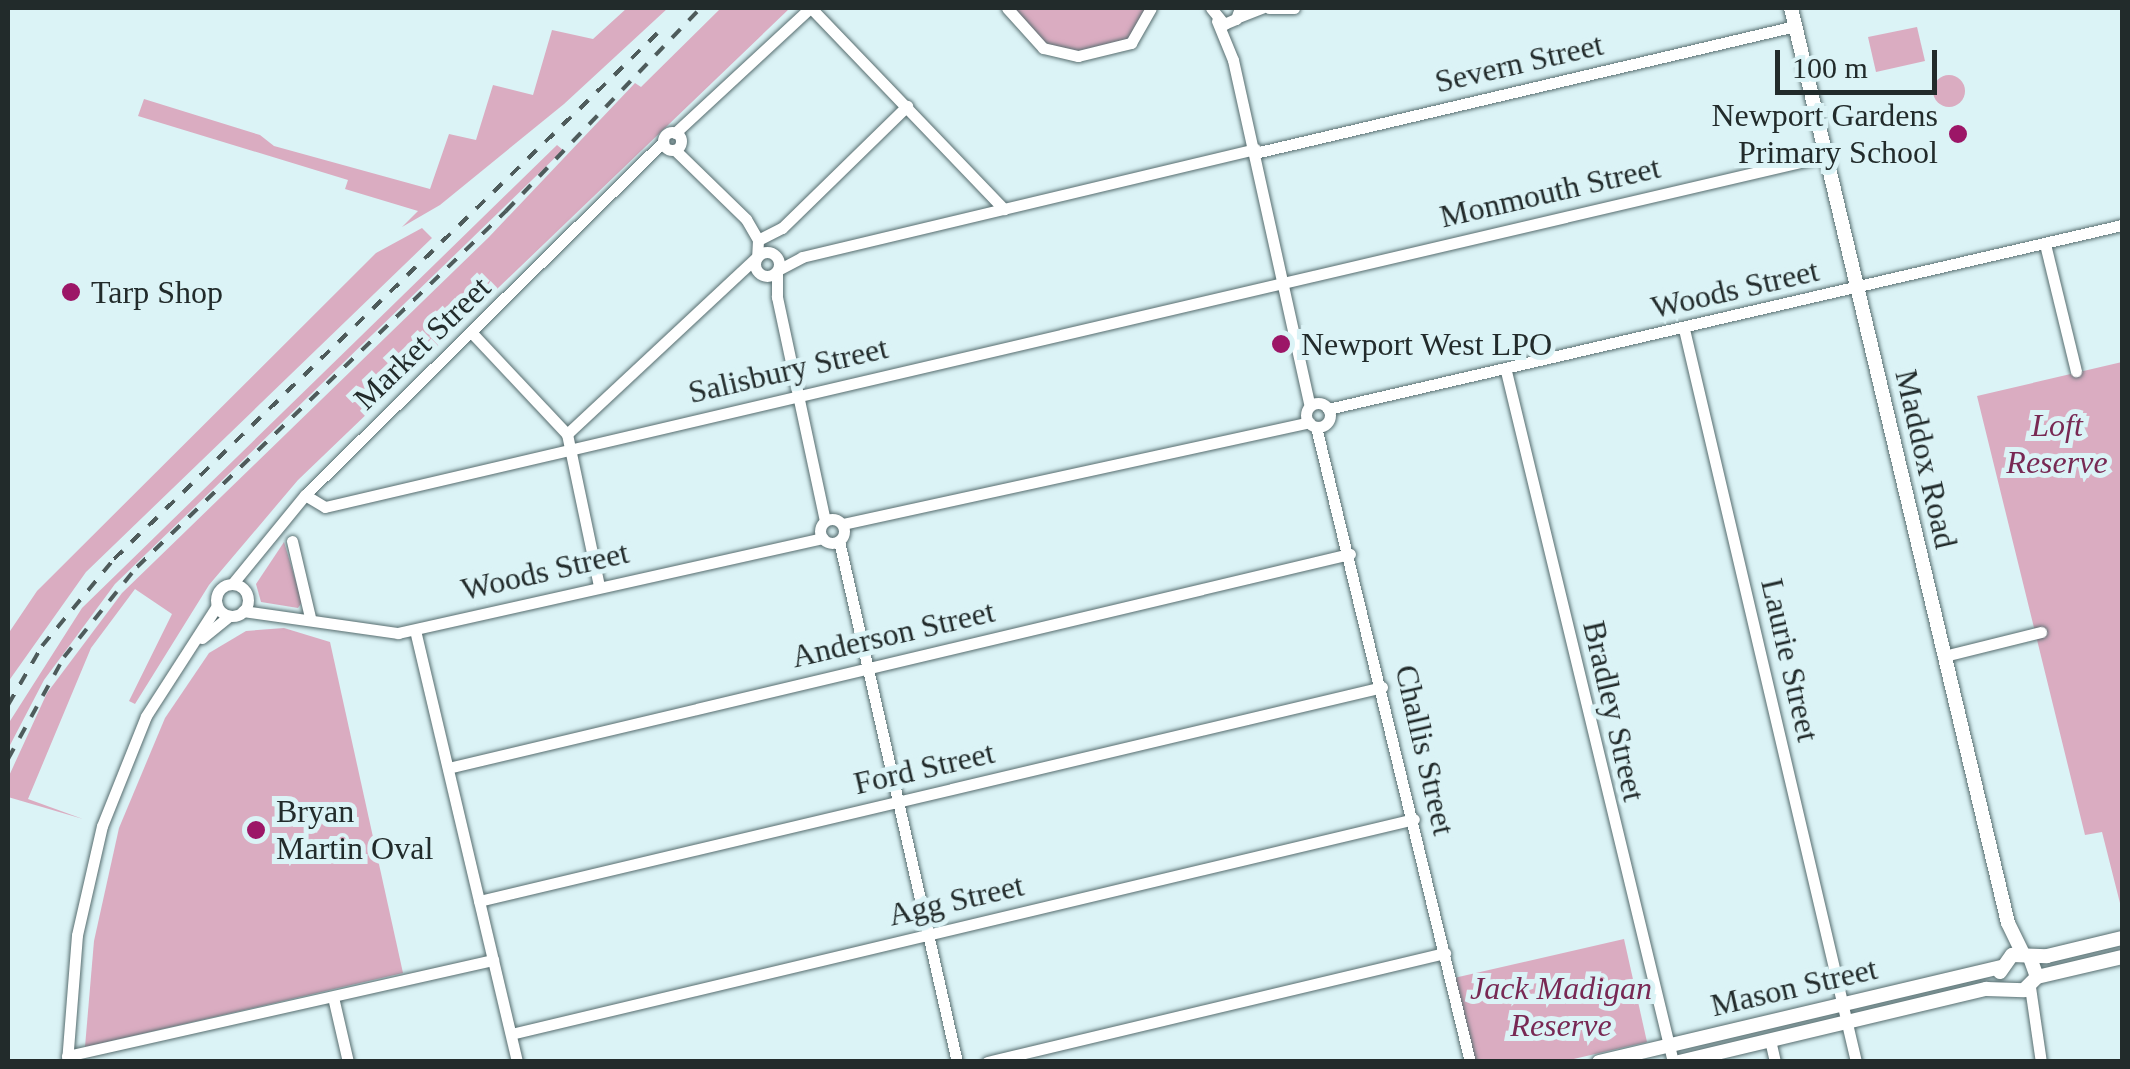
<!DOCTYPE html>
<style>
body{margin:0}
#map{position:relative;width:2130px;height:1069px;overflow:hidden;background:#dbf3f6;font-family:"Times New Roman",serif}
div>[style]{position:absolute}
.green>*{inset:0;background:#daacc1}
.round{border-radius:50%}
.roads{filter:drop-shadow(0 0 2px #576d6f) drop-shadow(0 0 2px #576d6f)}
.minor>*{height:11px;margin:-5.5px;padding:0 5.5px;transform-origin:5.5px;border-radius:5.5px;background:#fff}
.minor>.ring{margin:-5.5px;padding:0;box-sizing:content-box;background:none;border:11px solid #fff;border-radius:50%}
.tertiary>*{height:14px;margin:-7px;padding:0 7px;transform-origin:7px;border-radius:7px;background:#fff}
.rail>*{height:4px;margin-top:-2px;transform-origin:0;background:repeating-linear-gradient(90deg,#4e5b5b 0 12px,transparent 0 24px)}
.dots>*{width:28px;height:28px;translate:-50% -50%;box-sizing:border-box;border:5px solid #dbf3f6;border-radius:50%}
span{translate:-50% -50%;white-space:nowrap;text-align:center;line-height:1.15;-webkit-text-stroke:10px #dbf3f6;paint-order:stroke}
.street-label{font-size:32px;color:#222b2b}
.poi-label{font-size:32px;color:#222b2b}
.right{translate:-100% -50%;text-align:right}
.left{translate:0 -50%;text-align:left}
.park-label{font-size:32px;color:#782954;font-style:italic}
.frame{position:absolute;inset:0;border:10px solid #222b2b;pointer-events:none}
.scale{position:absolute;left:1775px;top:50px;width:162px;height:45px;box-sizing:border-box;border:5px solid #222b2b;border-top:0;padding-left:12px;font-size:30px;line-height:35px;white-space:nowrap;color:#222b2b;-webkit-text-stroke:8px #dbf3f6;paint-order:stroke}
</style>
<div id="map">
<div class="green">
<div style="clip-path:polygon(627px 8px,668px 8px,564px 104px,440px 205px,402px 227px,418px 211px,345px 189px,348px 180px,138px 116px,144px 99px,260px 135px,274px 146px,430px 189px,449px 134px,476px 140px,493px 85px,533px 95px,552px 30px,593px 39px)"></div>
<div style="clip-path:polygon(721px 8px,790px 8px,298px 480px,209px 585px,135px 704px,129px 701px,172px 614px,135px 589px,91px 648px,28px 799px,83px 819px,8px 797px,8px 778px,47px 693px,122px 593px,489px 237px,635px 83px,641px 87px)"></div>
<div style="clip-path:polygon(1012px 8px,1146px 8px,1135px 37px,1082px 53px,1046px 44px)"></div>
<div style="clip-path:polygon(1917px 27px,1925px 61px,1876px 72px,1868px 37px)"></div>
<div class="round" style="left:1933px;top:75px;width:32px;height:32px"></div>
<div style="clip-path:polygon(557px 145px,563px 150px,115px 584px,44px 680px,8px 749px,10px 721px,82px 608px)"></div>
<div style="clip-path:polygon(422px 228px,432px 238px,86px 572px,8px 682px,8px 634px,37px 591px,376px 253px)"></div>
<div style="clip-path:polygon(2122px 362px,2122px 911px,2102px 832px,2085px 835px,1977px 396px)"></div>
<div style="clip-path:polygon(284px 542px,302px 602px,298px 608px,261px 602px,256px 584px)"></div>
<div style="clip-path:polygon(284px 628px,330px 642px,403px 973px,85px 1047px,94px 941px,119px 828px,165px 718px,209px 653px,246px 631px)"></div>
<div style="clip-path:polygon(1624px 939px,1647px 1042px,1565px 1061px,1473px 1061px,1454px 978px)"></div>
</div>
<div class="roads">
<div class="minor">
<div style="left:811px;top:8px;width:279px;rotate:46.2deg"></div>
<div style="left:1007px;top:8px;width:54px;rotate:48deg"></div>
<div style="left:1043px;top:48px;width:36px;rotate:13deg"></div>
<div style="left:1078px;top:56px;width:55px;rotate:-13.8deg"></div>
<div style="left:1131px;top:43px;width:40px;rotate:-60.3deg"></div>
<div style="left:1211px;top:8px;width:21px;rotate:51deg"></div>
<div style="left:1224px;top:24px;width:13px;rotate:-23deg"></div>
<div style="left:1236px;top:19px;width:12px;rotate:-70deg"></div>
<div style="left:1269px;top:8px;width:25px"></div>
<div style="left:1238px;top:17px;width:26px;rotate:-21deg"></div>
<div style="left:1217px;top:21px;width:42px;rotate:67.7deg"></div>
<div style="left:1233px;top:60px;width:354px;rotate:77.5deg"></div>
<div class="ring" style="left:663px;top:132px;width:7px;height:7px"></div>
<div style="left:675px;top:133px;width:184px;rotate:-42.8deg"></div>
<div style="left:675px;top:150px;width:99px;rotate:44.2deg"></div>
<div style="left:746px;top:219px;width:24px;rotate:60deg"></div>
<div style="left:758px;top:240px;width:17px;rotate:93deg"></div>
<div style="left:1255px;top:153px;width:555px;rotate:-13.23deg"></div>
<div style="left:758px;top:240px;width:27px;rotate:-27deg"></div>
<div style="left:782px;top:228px;width:175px;rotate:-44.3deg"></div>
<div style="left:2045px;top:244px;width:131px;rotate:76.3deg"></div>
<div class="ring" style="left:755px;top:252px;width:13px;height:13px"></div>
<div style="left:778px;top:270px;width:27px;rotate:-28deg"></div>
<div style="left:802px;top:257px;width:466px;rotate:-13.4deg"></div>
<div style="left:777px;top:272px;width:25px;rotate:90deg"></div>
<div style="left:777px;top:297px;width:228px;rotate:77.9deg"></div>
<div style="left:1684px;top:329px;width:753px;rotate:76.79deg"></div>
<div style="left:472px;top:333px;width:139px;rotate:46.8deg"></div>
<div style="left:567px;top:434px;width:155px;rotate:78.1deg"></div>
<div style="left:1506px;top:371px;width:711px;rotate:76.41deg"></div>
<div class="ring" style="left:1306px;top:403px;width:13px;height:13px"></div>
<div style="left:1328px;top:409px;width:815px;rotate:-13.05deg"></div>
<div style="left:1316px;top:427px;width:653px;rotate:76.37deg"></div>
<div style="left:567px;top:434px;width:258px;rotate:-43deg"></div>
<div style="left:305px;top:495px;width:23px;rotate:31deg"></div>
<div style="left:325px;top:507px;width:1541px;rotate:-13.16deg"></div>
<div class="ring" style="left:820px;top:519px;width:13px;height:13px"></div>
<div style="left:843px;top:524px;width:477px;rotate:-12.3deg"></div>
<div style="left:292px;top:541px;width:78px;rotate:76.7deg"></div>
<div style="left:839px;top:541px;width:534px;rotate:77.24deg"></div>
<div style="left:233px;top:583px;width:114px;rotate:-50.7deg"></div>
<div style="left:305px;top:495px;width:503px;rotate:-44.6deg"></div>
<div class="ring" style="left:216px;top:584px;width:21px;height:21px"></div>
<div style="left:243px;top:611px;width:157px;rotate:8.1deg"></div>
<div style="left:398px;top:633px;width:435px;rotate:-12.6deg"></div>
<div style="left:415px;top:630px;width:444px;rotate:76.7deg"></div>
<div style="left:202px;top:638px;width:35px;rotate:-39deg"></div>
<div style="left:1944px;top:656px;width:100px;rotate:-13.9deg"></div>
<div style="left:448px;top:768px;width:927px;rotate:-13.35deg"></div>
<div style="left:479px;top:901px;width:928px;rotate:-13.33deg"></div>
<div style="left:2030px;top:987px;width:76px;rotate:81.7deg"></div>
<div style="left:333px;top:997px;width:67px;rotate:77deg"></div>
<div style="left:511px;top:1034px;width:928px;rotate:-13.39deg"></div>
<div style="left:1770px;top:1040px;width:23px;rotate:77deg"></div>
<div style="left:67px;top:1056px;width:437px;rotate:-12.7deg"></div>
<div style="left:67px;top:1062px;width:127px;rotate:-85.5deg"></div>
<div style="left:77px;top:935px;width:112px;rotate:-77.1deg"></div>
<div style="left:102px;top:826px;width:118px;rotate:-68.2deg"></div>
<div style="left:146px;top:716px;width:131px;rotate:-57.2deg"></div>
<div style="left:987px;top:1062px;width:471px;rotate:-13.4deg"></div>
</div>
<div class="tertiary">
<div style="left:1791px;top:8px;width:940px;rotate:76.66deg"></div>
<div style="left:2008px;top:923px;width:34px;rotate:64deg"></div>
<div style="left:2000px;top:972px;width:21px;rotate:-55deg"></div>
<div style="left:2012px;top:955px;width:35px;rotate:2deg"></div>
<div style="left:2047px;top:956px;width:77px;rotate:-13.5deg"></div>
<div style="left:2037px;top:977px;width:87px;rotate:-13.2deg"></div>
<div style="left:1599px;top:1062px;width:413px;rotate:-13.3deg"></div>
<div style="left:1679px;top:1062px;width:316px;rotate:-13.4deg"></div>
<div style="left:1986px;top:989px;width:38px;rotate:2deg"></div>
<div style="left:2024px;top:990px;width:18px;rotate:-45deg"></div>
<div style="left:2037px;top:977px;width:20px;rotate:-110deg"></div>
</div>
</div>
<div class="rail">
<div style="left:8px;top:705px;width:68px;rotate:-60deg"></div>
<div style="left:42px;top:646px;width:113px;rotate:-50.4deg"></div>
<div style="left:114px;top:559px;width:768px;rotate:-44.05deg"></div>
<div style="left:8px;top:759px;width:116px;rotate:-61.2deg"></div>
<div style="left:64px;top:657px;width:116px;rotate:-51deg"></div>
<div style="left:137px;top:567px;width:513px;rotate:-43.97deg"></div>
<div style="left:506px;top:211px;width:281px;rotate:-46.2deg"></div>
</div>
<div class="dots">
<div style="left:1958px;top:134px;background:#9c1667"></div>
<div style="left:71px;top:292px;background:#9c1667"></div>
<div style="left:1281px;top:344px;background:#9c1667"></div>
<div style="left:256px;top:830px;background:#9c1667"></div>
</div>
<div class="street-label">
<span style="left:1519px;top:63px;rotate:-13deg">Severn Street</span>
<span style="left:1550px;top:192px;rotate:-13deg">Monmouth Street</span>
<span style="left:1735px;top:289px;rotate:-13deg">Woods Street</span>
<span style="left:422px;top:343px;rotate:-44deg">Market Street</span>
<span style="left:788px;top:370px;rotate:-13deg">Salisbury Street</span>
<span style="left:1926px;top:459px;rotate:77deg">Maddox Road</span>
<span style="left:545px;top:571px;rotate:-13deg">Woods Street</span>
<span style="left:893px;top:634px;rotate:-13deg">Anderson Street</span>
<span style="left:1790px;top:660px;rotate:77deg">Laurie Street</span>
<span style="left:1614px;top:711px;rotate:77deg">Bradley Street</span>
<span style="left:1425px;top:750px;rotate:77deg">Challis Street</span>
<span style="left:924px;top:768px;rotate:-13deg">Ford Street</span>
<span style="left:956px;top:900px;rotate:-13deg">Agg Street</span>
<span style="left:1794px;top:987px;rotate:-13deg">Mason Street</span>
</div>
<div class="poi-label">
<span class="right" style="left:1938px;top:134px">Newport Gardens<br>Primary School</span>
<span class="left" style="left:91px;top:292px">Tarp Shop</span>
<span class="left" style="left:1301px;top:344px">Newport West LPO</span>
<span class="left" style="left:276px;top:830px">Bryan<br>Martin Oval</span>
</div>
<div class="park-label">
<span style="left:2057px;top:444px">Loft<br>Reserve</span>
<span style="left:1561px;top:1007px">Jack Madigan<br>Reserve</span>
</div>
<div class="frame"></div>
<div class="scale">100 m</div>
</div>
